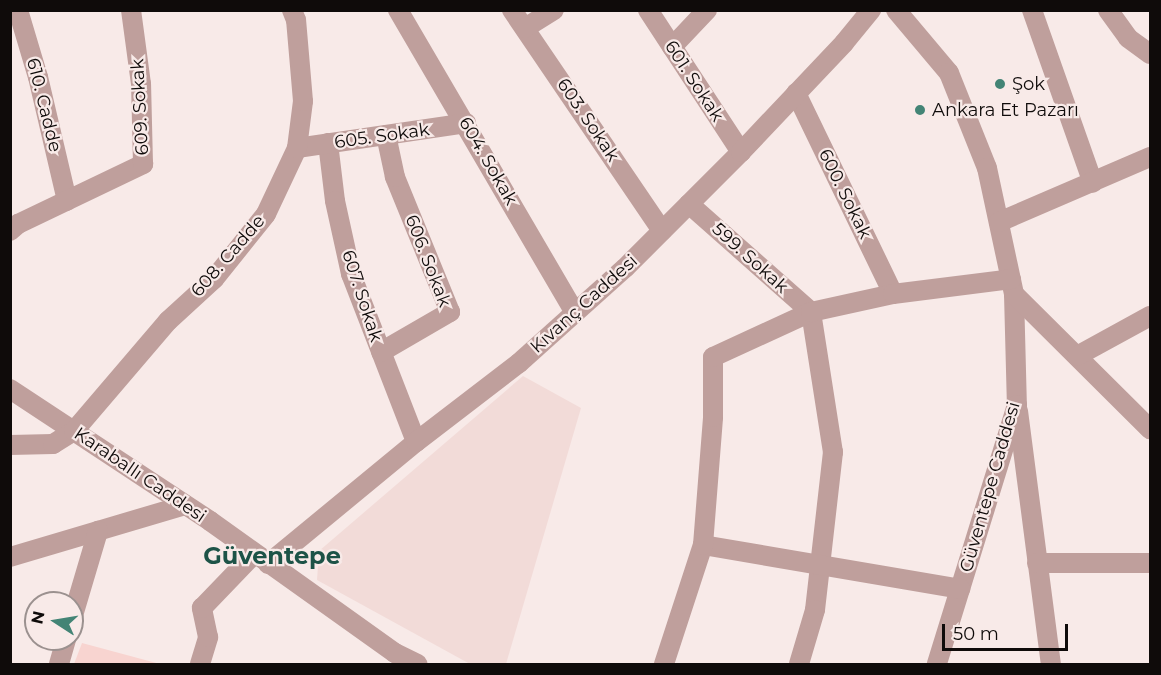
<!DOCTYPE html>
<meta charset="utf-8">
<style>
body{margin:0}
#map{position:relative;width:1161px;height:675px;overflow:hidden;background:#f8eae8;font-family:Montserrat,sans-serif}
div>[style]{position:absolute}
.built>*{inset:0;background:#f2dbd8}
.green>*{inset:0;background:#f8d4d0}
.minor>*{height:20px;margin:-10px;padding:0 10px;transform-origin:10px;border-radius:10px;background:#bf9f9c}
.dots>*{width:16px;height:16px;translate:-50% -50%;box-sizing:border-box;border:3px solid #f8eae8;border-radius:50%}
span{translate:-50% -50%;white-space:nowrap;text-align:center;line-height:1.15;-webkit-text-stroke:4.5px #f8eae8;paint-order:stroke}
.street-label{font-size:18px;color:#0f0b0a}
.poi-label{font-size:18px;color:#0f0b0a}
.left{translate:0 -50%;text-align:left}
.district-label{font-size:24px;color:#1d5347;font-weight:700}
.frame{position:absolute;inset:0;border:12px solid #0f0b0a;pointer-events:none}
.north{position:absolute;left:24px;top:591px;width:60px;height:60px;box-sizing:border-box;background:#f8eae8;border:2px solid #9b918f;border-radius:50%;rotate:282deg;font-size:16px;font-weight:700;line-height:24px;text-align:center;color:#0f0b0a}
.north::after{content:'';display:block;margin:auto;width:21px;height:27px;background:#438475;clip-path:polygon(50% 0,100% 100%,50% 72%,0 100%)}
.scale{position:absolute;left:942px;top:624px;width:126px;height:27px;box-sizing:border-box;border:3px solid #0f0b0a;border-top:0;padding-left:8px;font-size:18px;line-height:21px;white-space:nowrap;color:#0f0b0a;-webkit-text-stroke:4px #f8eae8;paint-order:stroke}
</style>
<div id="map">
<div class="built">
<div style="clip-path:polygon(523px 376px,581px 408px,506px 664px,470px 664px,317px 580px,319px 551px)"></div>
</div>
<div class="green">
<div style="clip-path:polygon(82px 643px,160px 664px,74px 664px)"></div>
</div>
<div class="minor">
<div style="left:18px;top:10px;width:70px;rotate:73.4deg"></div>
<div style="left:38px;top:77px;width:127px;rotate:76.8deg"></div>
<div style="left:398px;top:10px;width:351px;rotate:59.7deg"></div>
<div style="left:512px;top:10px;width:267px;rotate:55.8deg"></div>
<div style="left:648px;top:10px;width:170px;rotate:56.8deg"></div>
<div style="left:896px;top:10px;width:82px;rotate:49.9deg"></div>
<div style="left:949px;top:73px;width:102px;rotate:68.2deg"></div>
<div style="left:987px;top:168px;width:129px;rotate:77.9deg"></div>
<div style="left:1014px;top:294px;width:111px;rotate:88.5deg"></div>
<div style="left:1017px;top:405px;width:271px;rotate:107.2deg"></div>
<div style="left:1032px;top:10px;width:183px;rotate:70.6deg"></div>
<div style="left:1108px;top:10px;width:34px;rotate:54deg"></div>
<div style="left:1128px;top:38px;width:27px;rotate:36deg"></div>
<div style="left:525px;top:28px;width:34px;rotate:-32deg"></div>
<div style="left:672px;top:47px;width:51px;rotate:-46.6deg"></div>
<div style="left:796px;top:93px;width:223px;rotate:64.2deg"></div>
<div style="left:328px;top:143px;width:58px;rotate:83.1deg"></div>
<div style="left:335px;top:201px;width:75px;rotate:77.6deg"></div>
<div style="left:351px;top:274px;width:180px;rotate:68.8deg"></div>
<div style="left:297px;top:148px;width:171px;rotate:-8.4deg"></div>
<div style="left:689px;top:204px;width:163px;rotate:41.5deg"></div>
<div style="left:811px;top:312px;width:142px;rotate:81.1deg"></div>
<div style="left:833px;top:452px;width:159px;rotate:96.5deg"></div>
<div style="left:815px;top:610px;width:56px;rotate:106.5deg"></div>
<div style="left:999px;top:222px;width:164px;rotate:-23.3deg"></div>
<div style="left:10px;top:231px;width:11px;rotate:-41deg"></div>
<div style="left:18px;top:224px;width:139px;rotate:-25.6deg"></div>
<div style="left:143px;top:164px;width:80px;rotate:-91.4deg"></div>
<div style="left:141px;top:84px;width:75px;rotate:-97.7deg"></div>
<div style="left:1014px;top:294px;width:192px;rotate:44.8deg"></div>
<div style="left:381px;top:352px;width:80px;rotate:-30.1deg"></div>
<div style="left:450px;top:312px;width:146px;rotate:-112.2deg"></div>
<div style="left:395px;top:177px;width:43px;rotate:-102.1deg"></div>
<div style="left:1077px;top:356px;width:83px;rotate:-28.7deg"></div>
<div style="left:10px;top:389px;width:240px;rotate:33.4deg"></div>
<div style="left:210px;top:521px;width:227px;rotate:35.5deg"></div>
<div style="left:395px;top:653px;width:25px;rotate:26deg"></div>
<div style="left:1018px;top:411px;width:255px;rotate:82.6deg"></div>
<div style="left:10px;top:445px;width:43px;rotate:-1.3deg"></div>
<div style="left:53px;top:444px;width:25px;rotate:-32deg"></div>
<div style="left:74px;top:431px;width:145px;rotate:-49.5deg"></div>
<div style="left:168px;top:321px;width:62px;rotate:-42.4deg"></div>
<div style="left:214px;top:279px;width:83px;rotate:-51.3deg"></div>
<div style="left:266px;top:214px;width:73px;rotate:-64.8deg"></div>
<div style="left:297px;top:148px;width:47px;rotate:-82.7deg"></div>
<div style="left:303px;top:101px;width:81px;rotate:-94.9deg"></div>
<div style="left:296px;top:20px;width:11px;rotate:-112deg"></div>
<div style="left:703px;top:545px;width:261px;rotate:9.7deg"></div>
<div style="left:10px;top:557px;width:183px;rotate:-16.5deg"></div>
<div style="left:1037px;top:563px;width:113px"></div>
<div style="left:268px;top:564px;width:192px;rotate:-39.5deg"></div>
<div style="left:416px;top:442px;width:130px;rotate:-37.5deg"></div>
<div style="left:519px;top:363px;width:142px;rotate:-41.9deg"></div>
<div style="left:625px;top:268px;width:164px;rotate:-45deg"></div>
<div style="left:741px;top:152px;width:150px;rotate:-46.6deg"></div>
<div style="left:844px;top:43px;width:43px;rotate:-50.7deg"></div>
<div style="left:72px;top:619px;width:92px;rotate:-73.5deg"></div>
<div style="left:59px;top:664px;width:26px;rotate:-74deg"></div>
<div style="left:200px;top:664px;width:28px;rotate:-73deg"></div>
<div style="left:208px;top:637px;width:30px;rotate:-102deg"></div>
<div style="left:202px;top:608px;width:75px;rotate:-46.1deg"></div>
<div style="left:664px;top:664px;width:125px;rotate:-71.9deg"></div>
<div style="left:703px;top:545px;width:128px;rotate:-85.5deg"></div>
<div style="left:713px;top:417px;width:60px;rotate:-90deg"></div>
<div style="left:713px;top:357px;width:108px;rotate:-24.7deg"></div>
<div style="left:811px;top:312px;width:84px;rotate:-12.4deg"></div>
<div style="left:893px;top:294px;width:119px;rotate:-7.2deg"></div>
</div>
<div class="dots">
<div style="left:1000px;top:84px;background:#438475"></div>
<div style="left:920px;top:110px;background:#438475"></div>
</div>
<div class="street-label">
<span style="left:694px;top:81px;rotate:57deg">601. Sokak</span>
<span style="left:44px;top:105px;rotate:76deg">610. Cadde</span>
<span style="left:140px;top:107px;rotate:-93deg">609. Sokak</span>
<span style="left:588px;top:120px;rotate:56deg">603. Sokak</span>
<span style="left:382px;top:136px;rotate:-8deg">605. Sokak</span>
<span style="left:488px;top:161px;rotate:60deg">604. Sokak</span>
<span style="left:845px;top:194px;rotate:64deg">600. Sokak</span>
<span style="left:228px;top:256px;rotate:-49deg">608. Cadde</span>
<span style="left:750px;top:258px;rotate:42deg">599. Sokak</span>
<span style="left:428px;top:261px;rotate:69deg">606. Sokak</span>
<span style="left:362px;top:296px;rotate:72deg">607. Sokak</span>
<span style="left:584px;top:304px;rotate:-42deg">Kıvanç Caddesi</span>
<span style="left:140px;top:475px;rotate:34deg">Karaballı Caddesi</span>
<span style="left:990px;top:487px;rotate:-74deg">Güventepe Caddesi</span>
</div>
<div class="poi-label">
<span class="left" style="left:1012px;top:84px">Şok</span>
<span class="left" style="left:932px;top:110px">Ankara Et Pazarı</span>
</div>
<div class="district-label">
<span style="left:272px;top:556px">Güventepe</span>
</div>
<div class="frame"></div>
<div class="north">N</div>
<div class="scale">50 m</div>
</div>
